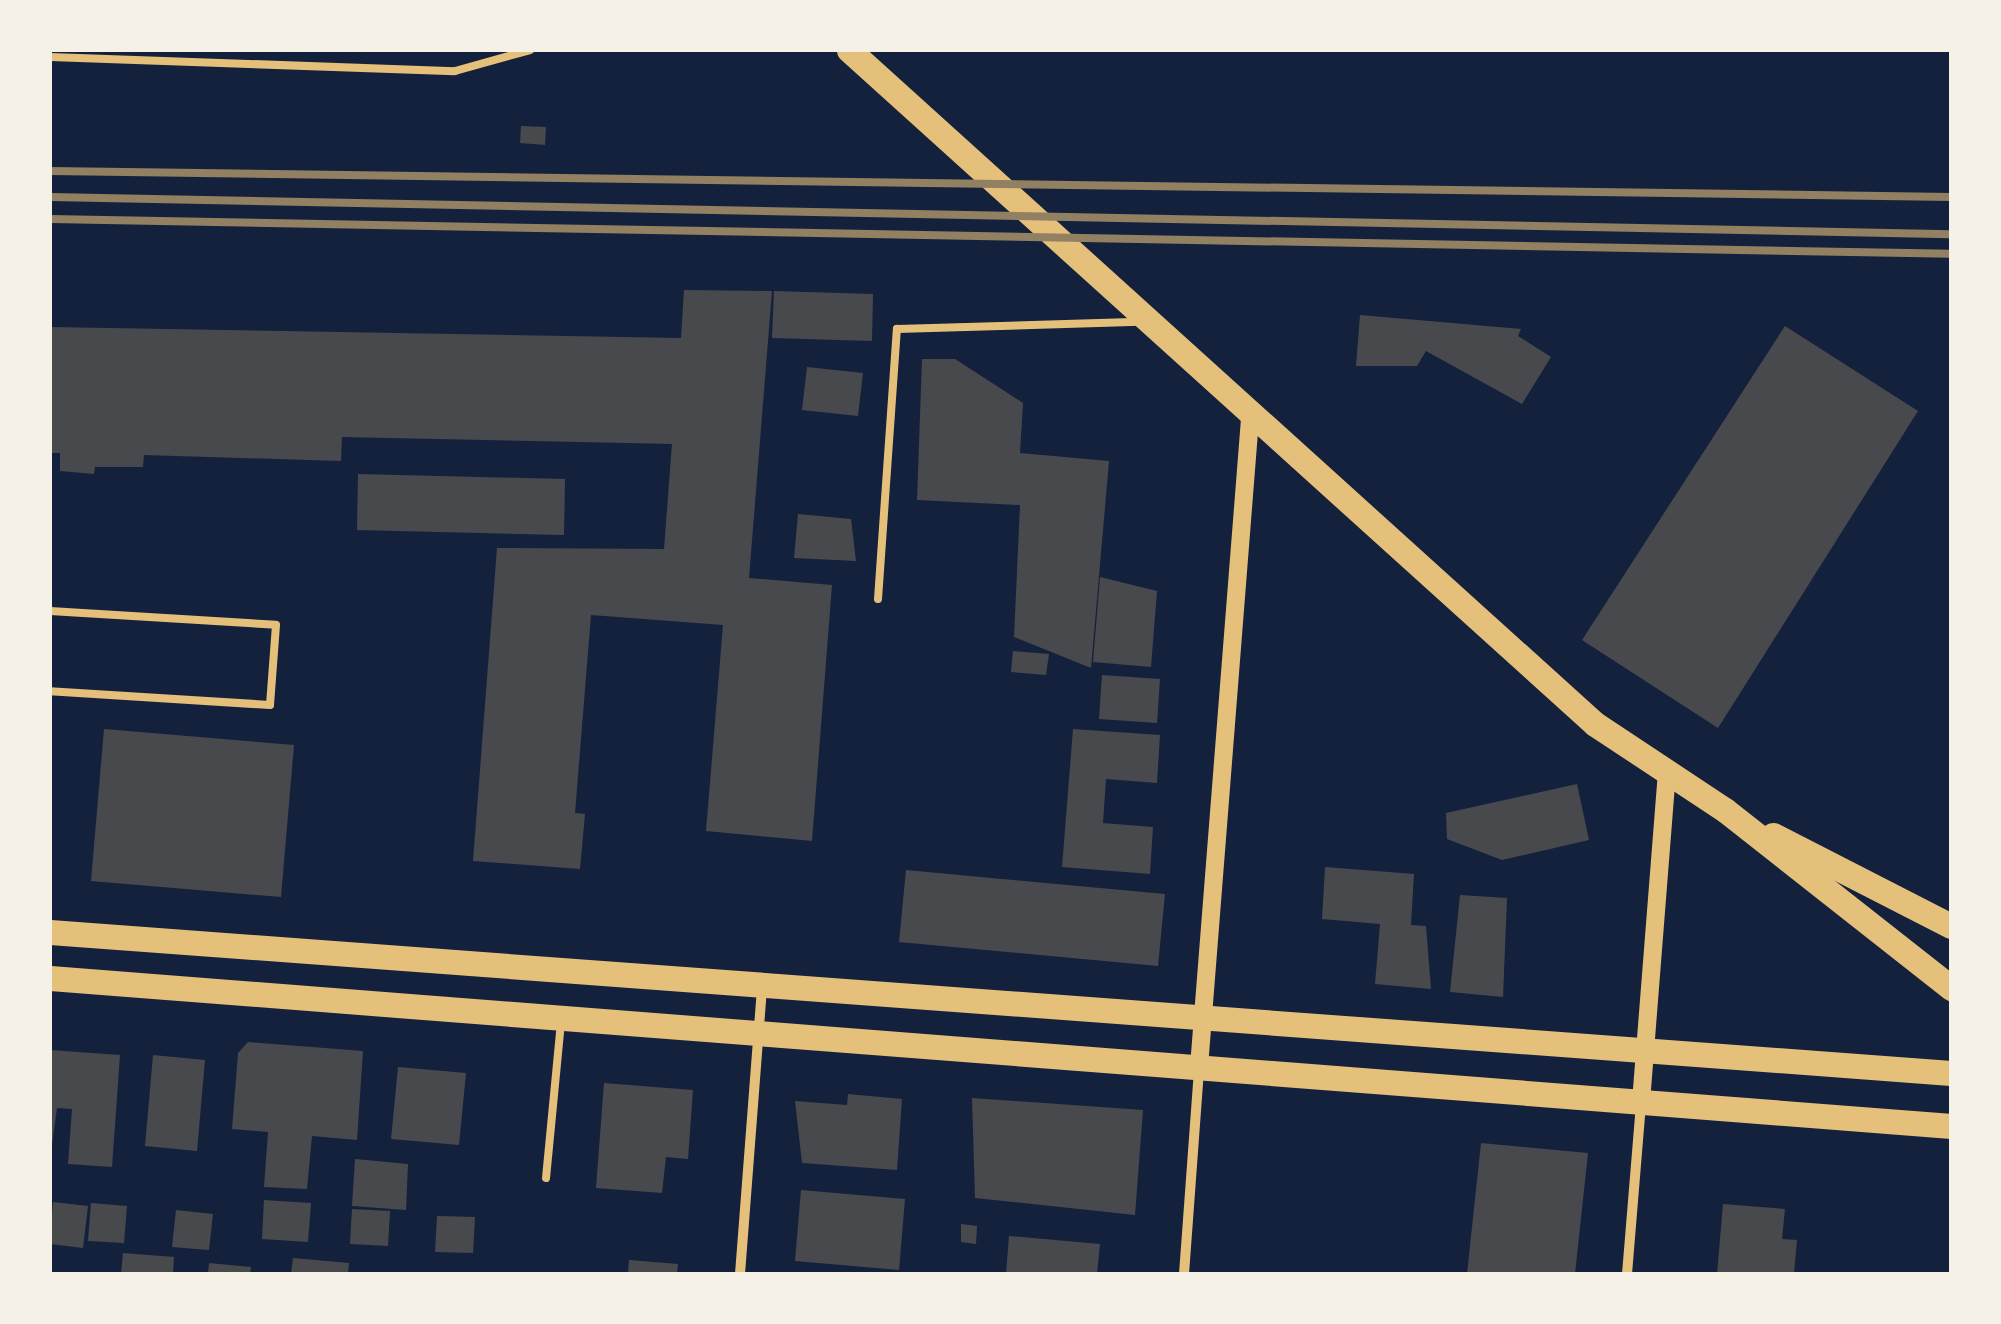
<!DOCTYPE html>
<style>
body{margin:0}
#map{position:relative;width:2001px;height:1324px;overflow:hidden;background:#14213d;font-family:Karla,sans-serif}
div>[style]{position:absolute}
.building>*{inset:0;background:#48494c}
.service>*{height:8px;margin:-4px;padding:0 4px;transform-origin:4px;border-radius:4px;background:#e5c07b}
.minor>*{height:10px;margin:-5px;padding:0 5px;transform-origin:5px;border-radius:5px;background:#e5c07b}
.tertiary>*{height:18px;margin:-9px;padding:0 9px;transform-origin:9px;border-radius:9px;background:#e5c07b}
.primary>*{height:25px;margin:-12.5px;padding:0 12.5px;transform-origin:12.5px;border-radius:12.5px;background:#e5c07b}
.rail>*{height:8px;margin:-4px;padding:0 4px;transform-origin:4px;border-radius:4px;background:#918062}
span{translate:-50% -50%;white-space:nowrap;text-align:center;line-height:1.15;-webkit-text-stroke:10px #f6f1e7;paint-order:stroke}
.frame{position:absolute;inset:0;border:52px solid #f6f1e7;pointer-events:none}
</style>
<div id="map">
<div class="building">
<div style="clip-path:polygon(521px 126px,546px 127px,545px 145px,520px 143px)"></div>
<div style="clip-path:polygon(684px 290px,772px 291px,749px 578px,832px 585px,812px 841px,706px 831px,723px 625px,591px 615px,575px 813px,585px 814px,580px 869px,473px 861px,497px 548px,664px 549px,672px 444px,342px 437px,341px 461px,144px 455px,143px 467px,95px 467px,94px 474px,60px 471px,60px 453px,50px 453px,50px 327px,681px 338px)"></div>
<div style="clip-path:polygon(774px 291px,873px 294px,872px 341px,772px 338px)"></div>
<div style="clip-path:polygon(1360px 315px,1521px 329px,1518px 336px,1551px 357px,1522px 404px,1426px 351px,1417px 366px,1356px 366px)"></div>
<div style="clip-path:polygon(1785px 326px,1918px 411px,1718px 728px,1582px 640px)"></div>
<div style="clip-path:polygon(922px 359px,955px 359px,1023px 403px,1020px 453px,1109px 461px,1091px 668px,1014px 637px,1020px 505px,917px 500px)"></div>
<div style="clip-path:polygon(807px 367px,863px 373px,858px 416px,802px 410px)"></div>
<div style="clip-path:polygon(358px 474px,565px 479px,564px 535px,357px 530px)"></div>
<div style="clip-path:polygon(798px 514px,851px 519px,856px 561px,794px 558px)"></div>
<div style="clip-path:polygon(1100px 577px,1157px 591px,1151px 667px,1093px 662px)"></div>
<div style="clip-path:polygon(1013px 651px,1049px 654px,1046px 675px,1011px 672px)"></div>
<div style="clip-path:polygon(1102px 675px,1160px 679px,1157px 723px,1099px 719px)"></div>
<div style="clip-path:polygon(104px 729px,294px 745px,281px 897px,91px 881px)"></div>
<div style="clip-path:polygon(1073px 729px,1160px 735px,1157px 783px,1106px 779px,1103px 823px,1153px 827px,1150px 874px,1062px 867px)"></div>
<div style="clip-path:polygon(1577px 784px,1589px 840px,1502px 860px,1447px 839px,1446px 813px)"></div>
<div style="clip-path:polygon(1325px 867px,1414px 874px,1411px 925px,1426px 926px,1431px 989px,1375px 984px,1380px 924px,1322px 919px)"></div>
<div style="clip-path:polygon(906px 870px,1165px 894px,1158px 966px,899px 942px)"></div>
<div style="clip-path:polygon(1460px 895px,1507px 898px,1503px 997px,1450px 992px)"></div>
<div style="clip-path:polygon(248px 1042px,363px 1051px,357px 1140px,312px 1136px,307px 1189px,264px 1187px,268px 1132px,232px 1129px,238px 1053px)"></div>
<div style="clip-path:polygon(50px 1050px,120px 1055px,112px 1167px,68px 1164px,72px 1109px,57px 1108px,50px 1159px)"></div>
<div style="clip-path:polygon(153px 1055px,205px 1060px,197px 1151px,145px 1146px)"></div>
<div style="clip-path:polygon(398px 1067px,466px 1073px,459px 1145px,391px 1139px)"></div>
<div style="clip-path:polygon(604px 1083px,693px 1090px,688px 1159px,666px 1157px,662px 1193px,596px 1188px)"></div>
<div style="clip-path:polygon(848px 1094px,902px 1099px,897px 1170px,802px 1163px,795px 1101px,847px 1105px)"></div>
<div style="clip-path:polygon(972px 1098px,1143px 1110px,1135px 1215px,975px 1198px)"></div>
<div style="clip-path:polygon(1481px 1143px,1588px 1153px,1575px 1274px,1467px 1274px)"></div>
<div style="clip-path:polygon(355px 1159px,408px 1164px,406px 1210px,352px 1206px)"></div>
<div style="clip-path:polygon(801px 1190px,905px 1199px,899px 1270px,795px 1261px)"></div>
<div style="clip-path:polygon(264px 1200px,311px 1203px,308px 1242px,262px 1239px)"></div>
<div style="clip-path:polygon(53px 1202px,88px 1206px,83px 1248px,50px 1244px)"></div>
<div style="clip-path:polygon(91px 1203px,127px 1206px,124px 1243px,88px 1241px)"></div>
<div style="clip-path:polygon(1723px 1204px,1785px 1209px,1782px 1239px,1797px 1240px,1794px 1274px,1717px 1274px)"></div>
<div style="clip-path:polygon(352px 1209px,390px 1211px,388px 1246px,350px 1244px)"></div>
<div style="clip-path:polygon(176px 1210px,213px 1214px,209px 1250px,172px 1247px)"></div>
<div style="clip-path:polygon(437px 1216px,475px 1217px,473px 1253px,435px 1252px)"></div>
<div style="clip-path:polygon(961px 1224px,977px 1226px,976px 1244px,961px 1242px)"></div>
<div style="clip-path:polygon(1009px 1236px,1100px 1244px,1097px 1274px,1006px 1274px)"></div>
<div style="clip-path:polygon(123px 1253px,174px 1257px,173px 1274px,121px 1274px)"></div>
<div style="clip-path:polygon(293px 1258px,349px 1263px,348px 1274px,291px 1274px)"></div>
<div style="clip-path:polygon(629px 1260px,678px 1264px,677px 1274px,628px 1274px)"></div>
<div style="clip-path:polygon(209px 1263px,251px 1267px,250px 1274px,208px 1274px)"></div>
</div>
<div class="service">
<div style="left:50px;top:57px;width:405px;rotate:2deg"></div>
<div style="left:455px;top:71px;width:78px;rotate:-15.6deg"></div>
<div style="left:878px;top:599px;width:271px;rotate:-86deg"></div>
<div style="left:897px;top:329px;width:243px;rotate:-1.7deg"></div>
<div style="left:50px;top:611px;width:226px;rotate:3.5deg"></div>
<div style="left:276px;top:625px;width:80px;rotate:94.3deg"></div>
<div style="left:270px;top:705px;width:220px;rotate:-176.4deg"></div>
<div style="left:546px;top:1178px;width:157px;rotate:-84.5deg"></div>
</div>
<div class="minor">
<div style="left:740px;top:1274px;width:287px;rotate:-85.6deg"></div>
<div style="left:1184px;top:1274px;width:204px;rotate:-85.8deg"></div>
<div style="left:1627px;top:1274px;width:173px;rotate:-85.3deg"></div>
</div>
<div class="tertiary">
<div style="left:1199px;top:1067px;width:650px;rotate:-85.5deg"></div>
<div style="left:1641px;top:1102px;width:335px;rotate:-85.5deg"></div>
</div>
<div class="primary">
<div style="left:849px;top:50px;width:1005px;rotate:42.1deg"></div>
<div style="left:1595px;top:724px;width:156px;rotate:33.5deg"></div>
<div style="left:1725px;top:810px;width:288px;rotate:38.2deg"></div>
<div style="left:1773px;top:835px;width:200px;rotate:27.1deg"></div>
<div style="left:50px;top:932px;width:1906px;rotate:4.24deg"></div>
<div style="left:50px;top:978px;width:1907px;rotate:4.45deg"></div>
</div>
<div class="rail">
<div style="left:50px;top:171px;width:1901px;rotate:0.78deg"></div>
<div style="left:50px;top:197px;width:1901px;rotate:1.12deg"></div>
<div style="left:50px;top:219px;width:1901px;rotate:1.05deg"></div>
</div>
<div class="frame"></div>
</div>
